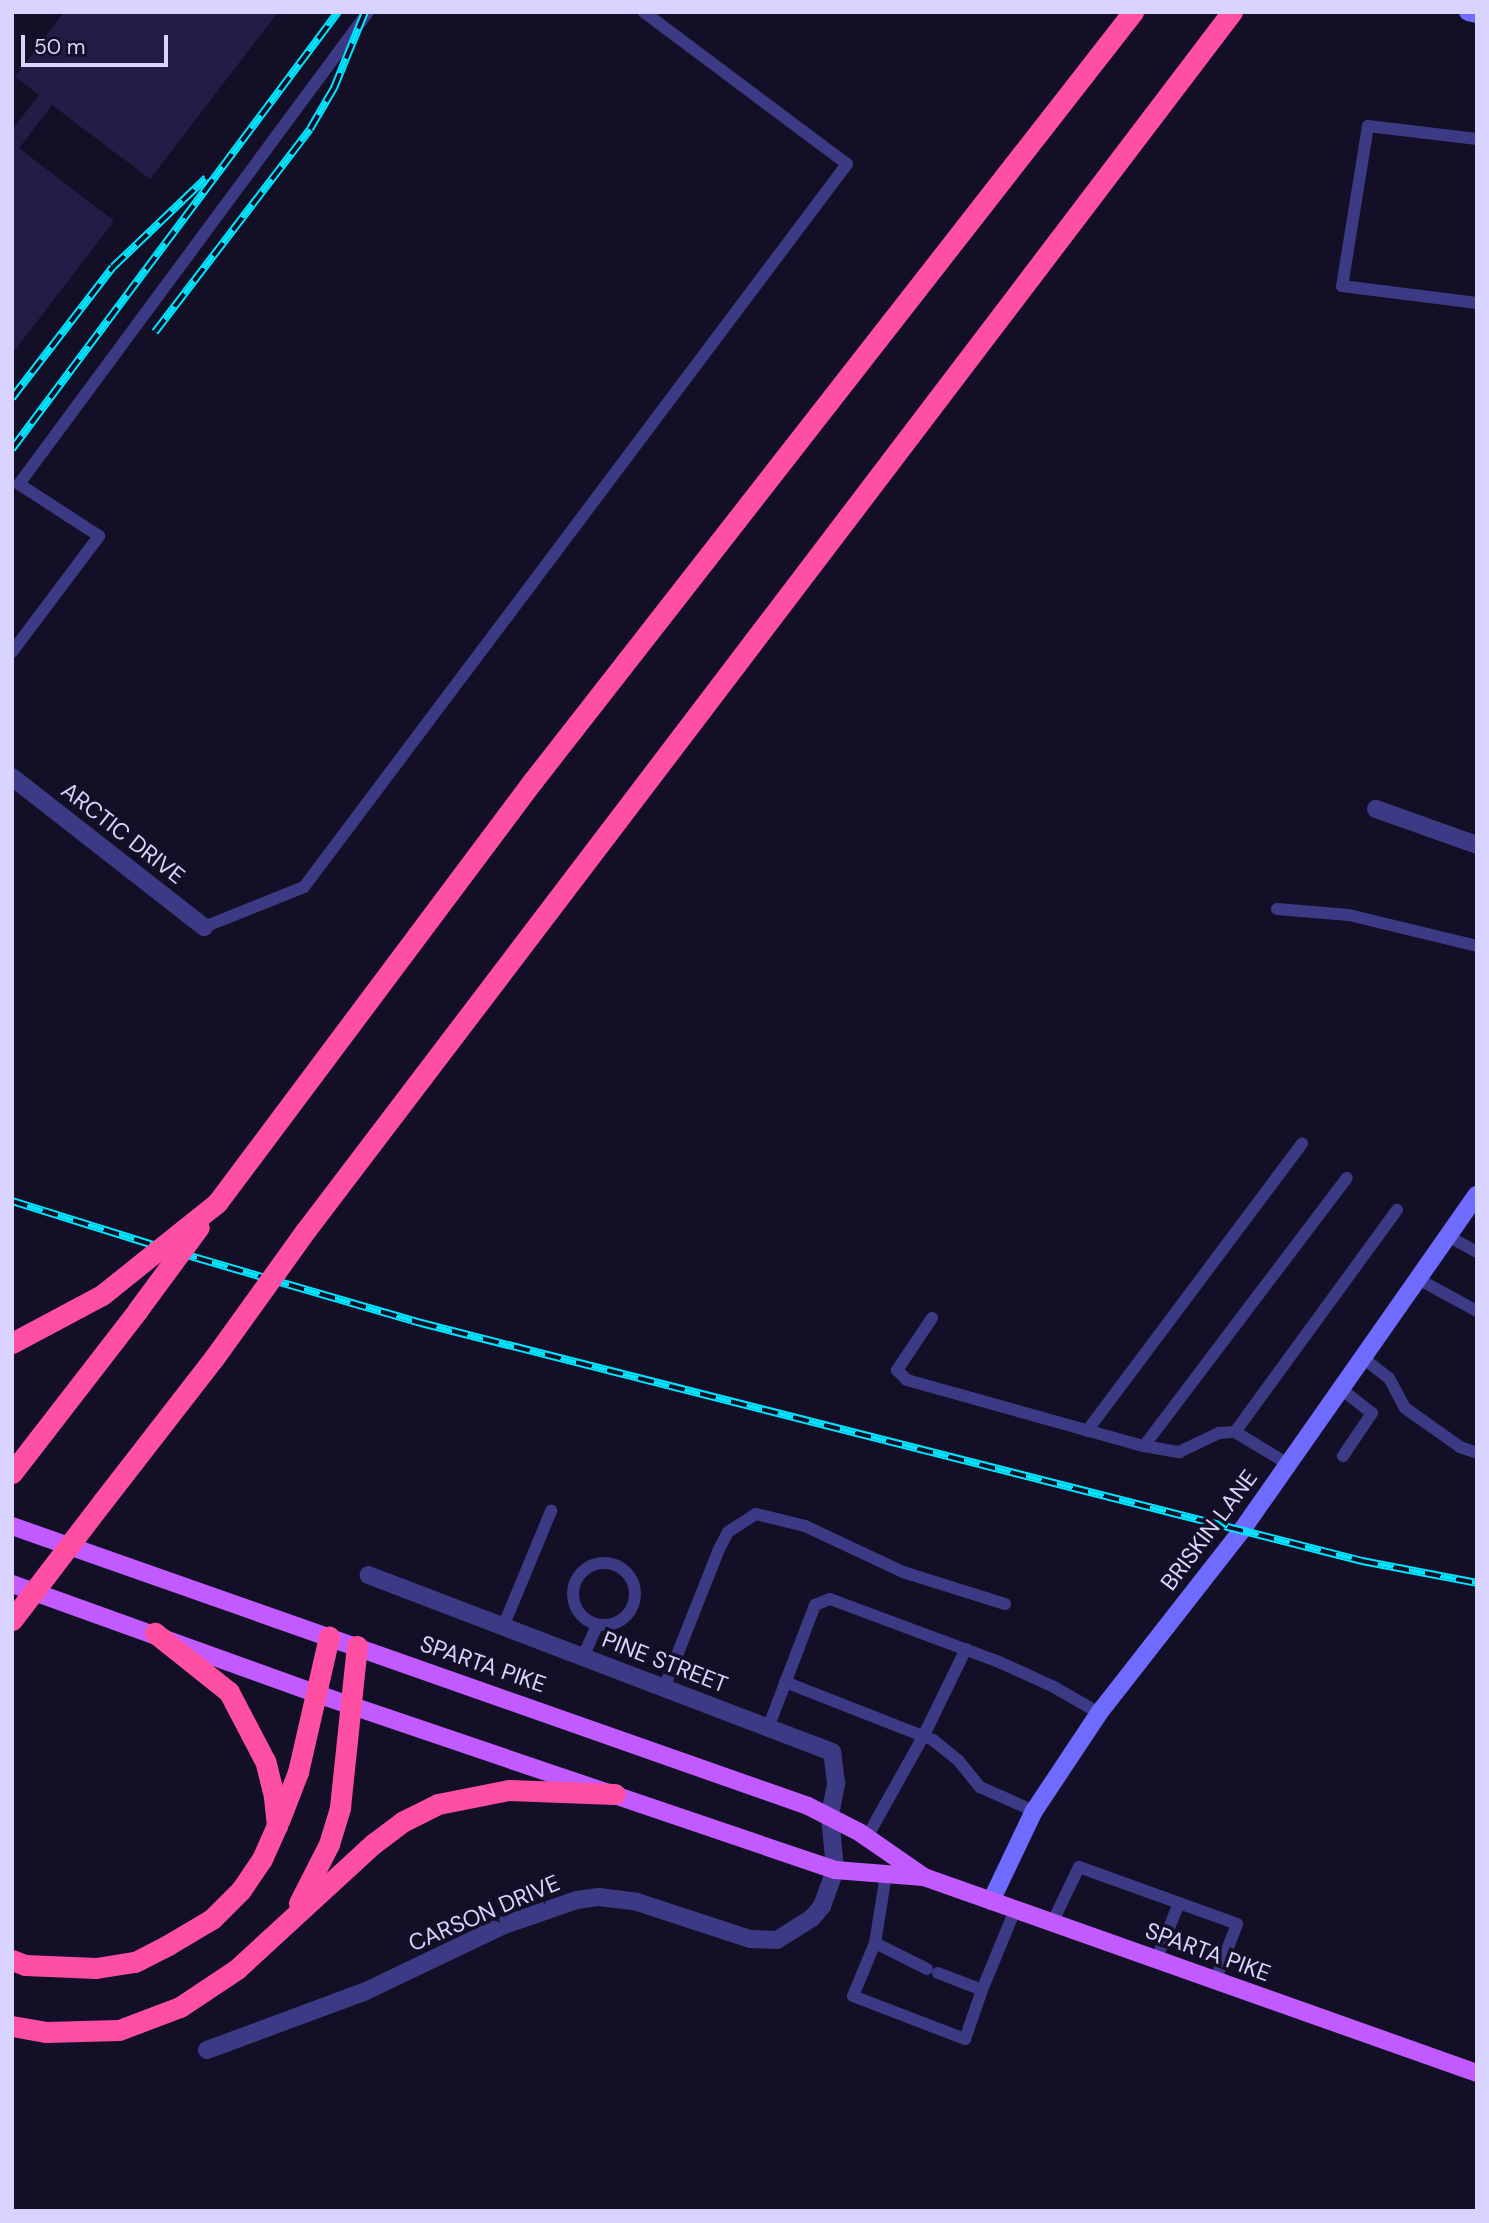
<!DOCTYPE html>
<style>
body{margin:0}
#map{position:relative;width:1489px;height:2223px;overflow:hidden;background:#130f26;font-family:"DM Sans",sans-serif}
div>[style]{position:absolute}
.building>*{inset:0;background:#241b47}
.lane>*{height:12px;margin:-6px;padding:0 6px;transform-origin:6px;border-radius:6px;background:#3d3a85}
.lane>.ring{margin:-6px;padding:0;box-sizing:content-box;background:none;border:12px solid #3d3a85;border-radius:50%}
.street>*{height:18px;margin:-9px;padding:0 9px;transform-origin:9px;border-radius:9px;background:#3d3a85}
.secondary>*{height:18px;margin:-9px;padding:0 9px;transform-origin:9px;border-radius:9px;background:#6f6bff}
.primary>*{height:18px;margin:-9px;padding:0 9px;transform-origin:9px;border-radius:9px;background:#c25bff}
.highway>*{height:21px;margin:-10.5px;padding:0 10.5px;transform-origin:10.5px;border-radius:10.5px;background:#ff4fa3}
.rail>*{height:8px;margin-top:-4px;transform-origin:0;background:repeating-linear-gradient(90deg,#130f26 0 16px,#00e5ff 0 32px);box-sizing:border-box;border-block:2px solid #00e5ff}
.highway-bridge>*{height:21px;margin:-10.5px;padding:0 10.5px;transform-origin:10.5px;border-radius:10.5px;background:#ff4fa3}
span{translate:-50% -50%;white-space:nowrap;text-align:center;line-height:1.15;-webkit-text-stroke:7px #130f26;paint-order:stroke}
.street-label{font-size:23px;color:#d9d4ff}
.frame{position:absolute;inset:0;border:14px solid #d9d4ff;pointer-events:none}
.scale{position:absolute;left:21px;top:35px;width:147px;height:32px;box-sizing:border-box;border:4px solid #d9d4ff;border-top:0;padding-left:9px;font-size:21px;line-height:24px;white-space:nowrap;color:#d9d4ff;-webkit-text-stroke:5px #130f26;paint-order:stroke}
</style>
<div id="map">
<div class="building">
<div style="clip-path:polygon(64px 12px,278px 12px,150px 179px,52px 105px,19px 148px,114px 221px,12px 354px,12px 130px,39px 95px,15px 77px)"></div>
</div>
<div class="lane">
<div style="left:1477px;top:139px;width:110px;rotate:-173.2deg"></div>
<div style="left:1368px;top:126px;width:162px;rotate:99.2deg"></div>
<div style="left:1342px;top:286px;width:136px;rotate:7.2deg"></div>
<div style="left:12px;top:652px;width:145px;rotate:-53.1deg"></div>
<div style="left:99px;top:536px;width:95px;rotate:-147deg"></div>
<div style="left:19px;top:484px;width:587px;rotate:-53.52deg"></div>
<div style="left:1277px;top:909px;width:72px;rotate:4.8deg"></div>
<div style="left:1349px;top:915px;width:132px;rotate:13.6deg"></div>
<div style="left:204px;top:927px;width:108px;rotate:-21.8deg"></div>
<div style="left:304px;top:887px;width:904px;rotate:-53.09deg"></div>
<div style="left:847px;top:164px;width:254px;rotate:-143.2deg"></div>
<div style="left:1448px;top:1236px;width:33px;rotate:29deg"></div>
<div style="left:1418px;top:1279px;width:67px;rotate:28.5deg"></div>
<div style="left:932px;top:1318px;width:63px;rotate:123.9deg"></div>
<div style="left:897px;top:1370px;width:14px;rotate:45deg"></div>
<div style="left:907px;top:1380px;width:246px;rotate:15.6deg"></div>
<div style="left:1144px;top:1446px;width:36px;rotate:10deg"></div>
<div style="left:1179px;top:1452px;width:44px;rotate:-25.4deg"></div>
<div style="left:1219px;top:1433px;width:16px;rotate:-4deg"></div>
<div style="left:1235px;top:1432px;width:62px;rotate:31.1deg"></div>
<div style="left:1363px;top:1358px;width:33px;rotate:38deg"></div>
<div style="left:1389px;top:1378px;width:34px;rotate:62deg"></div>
<div style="left:1405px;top:1408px;width:67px;rotate:35.3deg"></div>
<div style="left:1460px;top:1447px;width:18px;rotate:19deg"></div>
<div style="left:1341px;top:1389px;width:39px;rotate:38deg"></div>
<div style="left:1372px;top:1413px;width:52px;rotate:124deg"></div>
<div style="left:1087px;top:1431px;width:359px;rotate:-53.2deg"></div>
<div style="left:1235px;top:1432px;width:275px;rotate:-53.9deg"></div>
<div style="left:1144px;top:1446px;width:336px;rotate:-52.9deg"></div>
<div class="ring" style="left:573px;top:1563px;width:50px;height:50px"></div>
<div style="left:503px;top:1627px;width:126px;rotate:-67.5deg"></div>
<div style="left:583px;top:1657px;width:35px;rotate:-66deg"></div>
<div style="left:785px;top:1682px;width:159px;rotate:21.4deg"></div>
<div style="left:933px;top:1740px;width:32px;rotate:39deg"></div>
<div style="left:958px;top:1760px;width:35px;rotate:51deg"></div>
<div style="left:980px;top:1787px;width:59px;rotate:24deg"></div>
<div style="left:664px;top:1688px;width:149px;rotate:-68.4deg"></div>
<div style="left:719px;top:1549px;width:19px;rotate:-62deg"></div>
<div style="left:728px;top:1532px;width:33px;rotate:-33deg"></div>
<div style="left:756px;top:1514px;width:50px;rotate:13.8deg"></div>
<div style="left:805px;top:1526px;width:108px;rotate:25.1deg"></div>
<div style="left:903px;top:1572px;width:107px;rotate:17.4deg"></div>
<div style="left:768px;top:1728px;width:132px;rotate:-69.1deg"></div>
<div style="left:815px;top:1605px;width:16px;rotate:-22deg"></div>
<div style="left:830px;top:1599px;width:178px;rotate:20.4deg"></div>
<div style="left:997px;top:1661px;width:63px;rotate:24.5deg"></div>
<div style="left:1054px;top:1687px;width:52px;rotate:30deg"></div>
<div style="left:867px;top:1837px;width:115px;rotate:-60.8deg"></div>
<div style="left:923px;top:1737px;width:98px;rotate:-64deg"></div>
<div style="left:886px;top:1875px;width:69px;rotate:99.2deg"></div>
<div style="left:875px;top:1943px;width:58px;rotate:26.6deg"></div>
<div style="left:1052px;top:1923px;width:62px;rotate:-64.3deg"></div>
<div style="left:1079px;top:1867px;width:168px;rotate:19.8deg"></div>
<div style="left:1237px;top:1924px;width:61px;rotate:111.1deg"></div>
<div style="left:875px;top:1943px;width:57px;rotate:112.5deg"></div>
<div style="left:853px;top:1996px;width:120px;rotate:21deg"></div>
<div style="left:965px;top:2039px;width:52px;rotate:-70.9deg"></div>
<div style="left:1156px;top:1960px;width:61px;rotate:-68deg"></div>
<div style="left:938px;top:1973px;width:47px;rotate:21.1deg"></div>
<div style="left:982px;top:1990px;width:87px;rotate:-67.6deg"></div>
</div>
<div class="street">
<div style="left:12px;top:777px;width:244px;rotate:38deg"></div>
<div style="left:1376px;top:809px;width:107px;rotate:19.6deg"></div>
<div style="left:207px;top:2050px;width:167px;rotate:-20.3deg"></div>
<div style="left:364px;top:1992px;width:155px;rotate:-25.6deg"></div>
<div style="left:504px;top:1925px;width:77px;rotate:-18.9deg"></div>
<div style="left:577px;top:1900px;width:22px;rotate:-8deg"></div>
<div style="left:599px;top:1897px;width:38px;rotate:7deg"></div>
<div style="left:637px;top:1902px;width:119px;rotate:18.1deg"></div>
<div style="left:750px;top:1939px;width:27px;rotate:2deg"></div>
<div style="left:777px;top:1940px;width:41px;rotate:-32.2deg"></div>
<div style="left:812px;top:1918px;width:16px;rotate:-50deg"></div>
<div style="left:822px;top:1906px;width:38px;rotate:-70deg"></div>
<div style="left:835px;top:1870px;width:55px;rotate:-95.2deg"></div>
<div style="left:830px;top:1815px;width:33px;rotate:-79deg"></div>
<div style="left:836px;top:1783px;width:31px;rotate:-97deg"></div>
<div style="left:832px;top:1752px;width:496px;rotate:-159.1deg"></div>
</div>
<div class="secondary">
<div style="left:1468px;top:12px;width:9px;rotate:13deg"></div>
<div style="left:991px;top:1901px;width:100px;rotate:-64.5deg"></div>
<div style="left:1034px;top:1811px;width:118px;rotate:-56.4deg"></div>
<div style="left:1099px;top:1713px;width:232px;rotate:-52deg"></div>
<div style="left:1242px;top:1530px;width:409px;rotate:-55deg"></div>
</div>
<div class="primary">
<div style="left:12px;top:1526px;width:844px;rotate:19.38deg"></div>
<div style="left:808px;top:1806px;width:57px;rotate:27deg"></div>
<div style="left:859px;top:1832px;width:79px;rotate:34.7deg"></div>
<div style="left:924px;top:1877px;width:587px;rotate:19.52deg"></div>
<div style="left:12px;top:1584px;width:321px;rotate:19.8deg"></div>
<div style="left:314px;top:1693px;width:550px;rotate:18.76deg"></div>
<div style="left:835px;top:1870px;width:89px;rotate:4.5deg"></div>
</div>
<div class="highway">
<div style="left:217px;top:1203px;width:526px;rotate:-53.2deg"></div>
<div style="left:532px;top:782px;width:977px;rotate:-52.03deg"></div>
<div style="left:306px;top:1230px;width:1530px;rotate:-52.76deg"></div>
<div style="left:12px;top:1343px;width:102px;rotate:-28.1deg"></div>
<div style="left:12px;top:1473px;width:205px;rotate:-52.3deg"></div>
<div style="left:103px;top:1501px;width:181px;rotate:-52.2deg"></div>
<div style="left:279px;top:1821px;width:53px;rotate:-68.8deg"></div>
<div style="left:298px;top:1772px;width:139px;rotate:-77.1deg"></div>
<div style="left:299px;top:1903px;width:66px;rotate:-63deg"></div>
<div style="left:329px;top:1844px;width:39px;rotate:-73deg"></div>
<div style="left:340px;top:1807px;width:162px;rotate:-84deg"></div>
<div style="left:12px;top:1960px;width:14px;rotate:21deg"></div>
<div style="left:25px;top:1965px;width:71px;rotate:2.4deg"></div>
<div style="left:96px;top:1968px;width:39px;rotate:-9deg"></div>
<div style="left:135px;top:1962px;width:37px;rotate:-27deg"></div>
<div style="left:168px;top:1945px;width:51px;rotate:-30.6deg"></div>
<div style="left:212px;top:1919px;width:41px;rotate:-45deg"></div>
<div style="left:241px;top:1890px;width:37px;rotate:-56deg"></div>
<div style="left:262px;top:1859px;width:36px;rotate:-66deg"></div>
<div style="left:277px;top:1826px;width:30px;rotate:-96deg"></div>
<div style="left:274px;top:1796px;width:36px;rotate:-104deg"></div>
<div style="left:265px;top:1761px;width:78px;rotate:-117.6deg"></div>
<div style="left:229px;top:1692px;width:95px;rotate:-141.4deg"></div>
<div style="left:12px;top:2026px;width:35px;rotate:10deg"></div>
<div style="left:46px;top:2032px;width:73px;rotate:-1.6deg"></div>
<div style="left:119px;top:2030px;width:65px;rotate:-20.7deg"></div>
<div style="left:180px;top:2007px;width:69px;rotate:-33.7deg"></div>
<div style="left:237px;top:1969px;width:185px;rotate:-42.6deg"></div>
<div style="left:373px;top:1844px;width:36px;rotate:-37deg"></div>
<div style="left:402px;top:1822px;width:40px;rotate:-26.6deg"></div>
<div style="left:438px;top:1804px;width:72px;rotate:-11.2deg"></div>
<div style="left:509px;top:1790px;width:106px;rotate:2.2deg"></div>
</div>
<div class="rail">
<div style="left:155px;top:332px;width:255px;rotate:-52.6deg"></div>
<div style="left:310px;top:129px;width:48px;rotate:-59.7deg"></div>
<div style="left:334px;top:88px;width:82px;rotate:-67.8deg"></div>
<div style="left:12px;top:398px;width:165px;rotate:-52.4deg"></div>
<div style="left:113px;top:267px;width:129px;rotate:-43.7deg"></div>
<div style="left:12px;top:449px;width:545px;rotate:-53.28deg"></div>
<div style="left:12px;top:1201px;width:161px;rotate:17.3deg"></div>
<div style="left:166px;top:1249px;width:266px;rotate:16.2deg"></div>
<div style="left:421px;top:1323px;width:971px;rotate:14.19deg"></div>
<div style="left:1362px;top:1561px;width:117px;rotate:10.8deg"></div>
</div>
<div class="highway-bridge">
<div style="left:102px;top:1295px;width:147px;rotate:-38.7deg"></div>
<div style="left:137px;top:1311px;width:104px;rotate:-53.6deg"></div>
<div style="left:214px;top:1358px;width:158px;rotate:-54.3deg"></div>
<div style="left:12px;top:1620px;width:150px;rotate:-52.6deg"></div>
</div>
<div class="street-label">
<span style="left:123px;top:833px;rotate:38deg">ARCTIC DRIVE</span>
<span style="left:1209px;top:1530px;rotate:-53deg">BRISKIN LANE</span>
<span style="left:665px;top:1662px;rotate:21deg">PINE STREET</span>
<span style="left:483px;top:1664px;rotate:19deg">SPARTA PIKE</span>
<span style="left:484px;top:1913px;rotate:-23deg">CARSON DRIVE</span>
<span style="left:1208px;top:1952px;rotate:20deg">SPARTA PIKE</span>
</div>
<div class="frame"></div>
<div class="scale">50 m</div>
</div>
